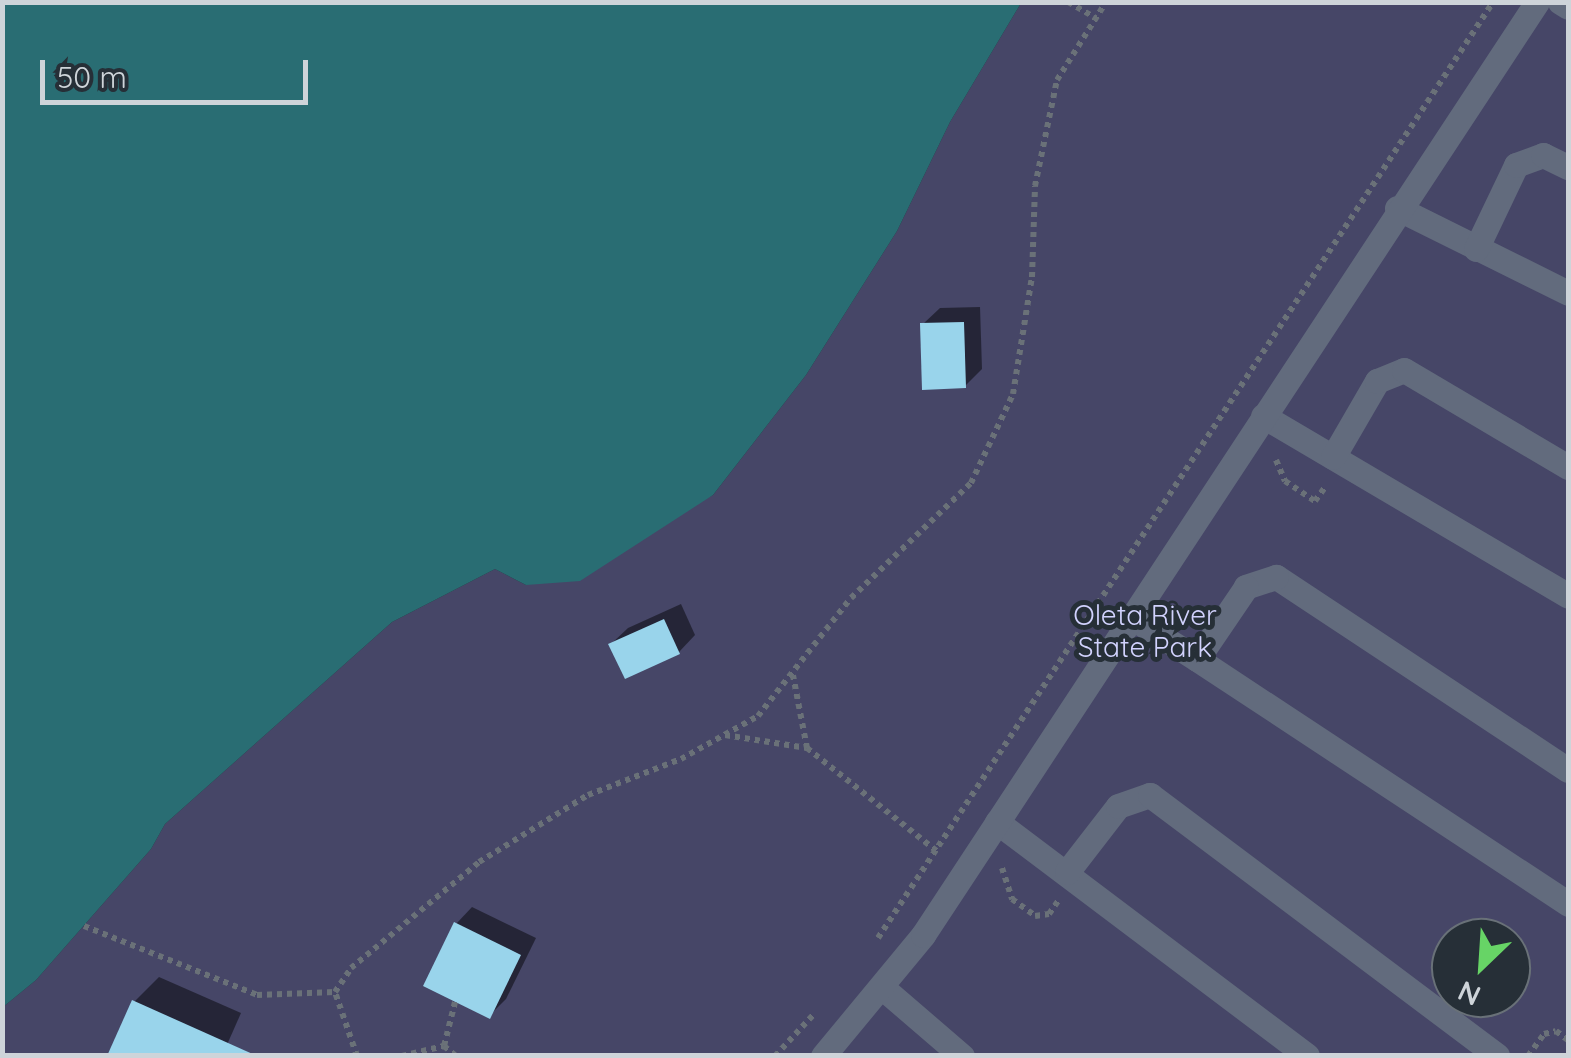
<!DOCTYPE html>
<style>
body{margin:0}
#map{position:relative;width:1571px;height:1058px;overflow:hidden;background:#262f37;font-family:Quicksand,sans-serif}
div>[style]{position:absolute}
.green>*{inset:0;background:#464667}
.water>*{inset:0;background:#296d73}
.shadow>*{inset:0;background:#0007}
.building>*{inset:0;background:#99d4eb}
.path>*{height:6px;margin-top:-3px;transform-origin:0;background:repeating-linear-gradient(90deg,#6a7178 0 5px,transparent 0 10px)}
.minor>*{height:25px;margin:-12.5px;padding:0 12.5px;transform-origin:12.5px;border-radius:12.5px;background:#626b7d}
span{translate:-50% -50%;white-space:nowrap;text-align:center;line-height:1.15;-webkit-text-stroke:10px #262f37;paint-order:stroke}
.park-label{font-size:28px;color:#d1d2fd}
.frame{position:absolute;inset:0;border:5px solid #ced4d9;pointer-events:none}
.north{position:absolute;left:1431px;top:918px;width:100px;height:100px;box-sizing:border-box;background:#262f37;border:2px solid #697178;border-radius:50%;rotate:205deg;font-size:28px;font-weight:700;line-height:40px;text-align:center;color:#ced4d9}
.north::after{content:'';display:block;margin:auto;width:35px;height:45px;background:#67d466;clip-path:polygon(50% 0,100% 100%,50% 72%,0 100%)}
.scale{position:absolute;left:40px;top:60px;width:268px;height:45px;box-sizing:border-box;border:5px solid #ced4d9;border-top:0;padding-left:12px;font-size:30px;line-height:35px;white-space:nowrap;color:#ced4d9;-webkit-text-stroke:8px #262f37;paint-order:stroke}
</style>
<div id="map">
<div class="green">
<div style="clip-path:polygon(evenodd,1021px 3px,1568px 3px,1568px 1055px,3px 1056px,3px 1007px,36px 980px,151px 849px,165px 824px,392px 622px,495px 569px,526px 585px,713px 495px,806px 375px,897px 231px,950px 122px,1021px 3px,1451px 938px,1511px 938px,1511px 998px,1451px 998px,1451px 938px)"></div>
</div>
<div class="water">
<div style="clip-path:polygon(3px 2px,1021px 2px,1021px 3px,950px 122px,897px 231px,806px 375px,713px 495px,580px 581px,526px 585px,495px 569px,392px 622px,165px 824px,151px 849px,36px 980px,3px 1007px)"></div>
</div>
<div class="shadow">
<div style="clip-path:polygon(980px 307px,982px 369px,965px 386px,923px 324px,940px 308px)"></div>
<div style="clip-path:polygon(681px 604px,695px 635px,679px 652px,611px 644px,628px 628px)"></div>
<div style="clip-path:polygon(472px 907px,536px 938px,506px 999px,489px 1016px,456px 924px)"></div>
<div style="clip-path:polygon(159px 977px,241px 1013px,222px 1056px,134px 1002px)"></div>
</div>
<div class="building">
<div style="clip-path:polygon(964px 322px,966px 388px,922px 390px,920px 323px)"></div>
<div style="clip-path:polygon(664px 619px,680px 654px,625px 679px,608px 644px)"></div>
<div style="clip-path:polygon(454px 922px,521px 955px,490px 1019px,423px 986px)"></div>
<div style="clip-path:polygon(132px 1000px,257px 1056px,107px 1056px)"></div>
</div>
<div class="path">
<div style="left:1068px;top:2px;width:32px;rotate:30deg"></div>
<div style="left:1276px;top:460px;width:23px;rotate:67deg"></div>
<div style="left:1285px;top:481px;width:36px;rotate:34deg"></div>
<div style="left:1315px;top:501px;width:19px;rotate:-54deg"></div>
<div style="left:725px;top:735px;width:83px;rotate:9deg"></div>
<div style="left:807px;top:748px;width:74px;rotate:-100.9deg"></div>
<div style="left:807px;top:748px;width:169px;rotate:38.5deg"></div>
<div style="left:1002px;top:868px;width:33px;rotate:72deg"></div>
<div style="left:1012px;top:899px;width:29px;rotate:36deg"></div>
<div style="left:1035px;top:916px;width:14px;rotate:-8deg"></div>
<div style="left:1049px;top:914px;width:16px;rotate:-55deg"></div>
<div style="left:84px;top:926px;width:186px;rotate:21.7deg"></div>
<div style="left:257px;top:995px;width:78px;rotate:-2.2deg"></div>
<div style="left:878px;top:938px;width:1120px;rotate:-56.69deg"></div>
<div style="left:455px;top:1002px;width:45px;rotate:104deg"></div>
<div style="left:444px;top:1046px;width:16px;rotate:40deg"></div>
<div style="left:357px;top:1056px;width:68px;rotate:-109deg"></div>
<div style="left:335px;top:992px;width:29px;rotate:-56deg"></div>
<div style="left:351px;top:968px;width:166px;rotate:-39.6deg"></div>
<div style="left:479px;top:862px;width:128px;rotate:-31.6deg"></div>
<div style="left:588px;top:795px;width:100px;rotate:-21.2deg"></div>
<div style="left:681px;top:759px;width:88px;rotate:-29.2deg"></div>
<div style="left:758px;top:716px;width:150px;rotate:-51.8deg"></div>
<div style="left:851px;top:598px;width:166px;rotate:-43.8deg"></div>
<div style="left:971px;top:483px;width:98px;rotate:-64.7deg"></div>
<div style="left:1013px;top:394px;width:119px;rotate:-80.8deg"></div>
<div style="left:1032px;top:277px;width:91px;rotate:-88.1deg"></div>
<div style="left:1035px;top:186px;width:108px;rotate:-78.3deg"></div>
<div style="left:1057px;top:80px;width:92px;rotate:-57.9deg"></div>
<div style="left:402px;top:1056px;width:43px;rotate:-13.4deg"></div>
<div style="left:775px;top:1056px;width:59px;rotate:-47.1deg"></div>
<div style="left:1528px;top:1056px;width:27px;rotate:-54deg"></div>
<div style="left:1544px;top:1034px;width:12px;rotate:-14deg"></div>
<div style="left:1556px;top:1031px;width:15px;rotate:37deg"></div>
</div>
<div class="minor">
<div style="left:1560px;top:2px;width:9px;rotate:32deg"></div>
<div style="left:1397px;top:208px;width:191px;rotate:26.4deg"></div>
<div style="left:1476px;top:249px;width:93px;rotate:-64.5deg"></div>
<div style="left:1516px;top:165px;width:29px;rotate:-20deg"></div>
<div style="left:1543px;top:155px;width:28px;rotate:26deg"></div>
<div style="left:1263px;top:416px;width:354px;rotate:30.5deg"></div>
<div style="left:1333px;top:457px;width:88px;rotate:-59.9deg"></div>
<div style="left:1377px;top:381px;width:29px;rotate:-22deg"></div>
<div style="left:1404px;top:370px;width:191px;rotate:30.6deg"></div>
<div style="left:1131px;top:617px;width:78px;rotate:32.5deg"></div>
<div style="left:1568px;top:770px;width:350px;rotate:-146.5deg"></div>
<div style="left:1276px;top:577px;width:32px;rotate:162deg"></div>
<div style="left:1246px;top:587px;width:87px;rotate:124.2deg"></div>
<div style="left:1197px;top:659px;width:445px;rotate:33.4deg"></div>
<div style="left:997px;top:822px;width:388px;rotate:37deg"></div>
<div style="left:1067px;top:872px;width:83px;rotate:-52.3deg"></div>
<div style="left:1118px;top:806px;width:34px;rotate:-19deg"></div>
<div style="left:1150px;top:795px;width:434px;rotate:36.9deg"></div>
<div style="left:884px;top:989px;width:103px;rotate:40.7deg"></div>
<div style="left:823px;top:1056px;width:157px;rotate:-50.4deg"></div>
<div style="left:923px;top:935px;width:1117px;rotate:-56.65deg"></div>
</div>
<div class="park-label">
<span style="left:1145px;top:631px">Oleta River<br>State Park</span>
</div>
<div class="frame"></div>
<div class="north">N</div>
<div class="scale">50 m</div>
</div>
